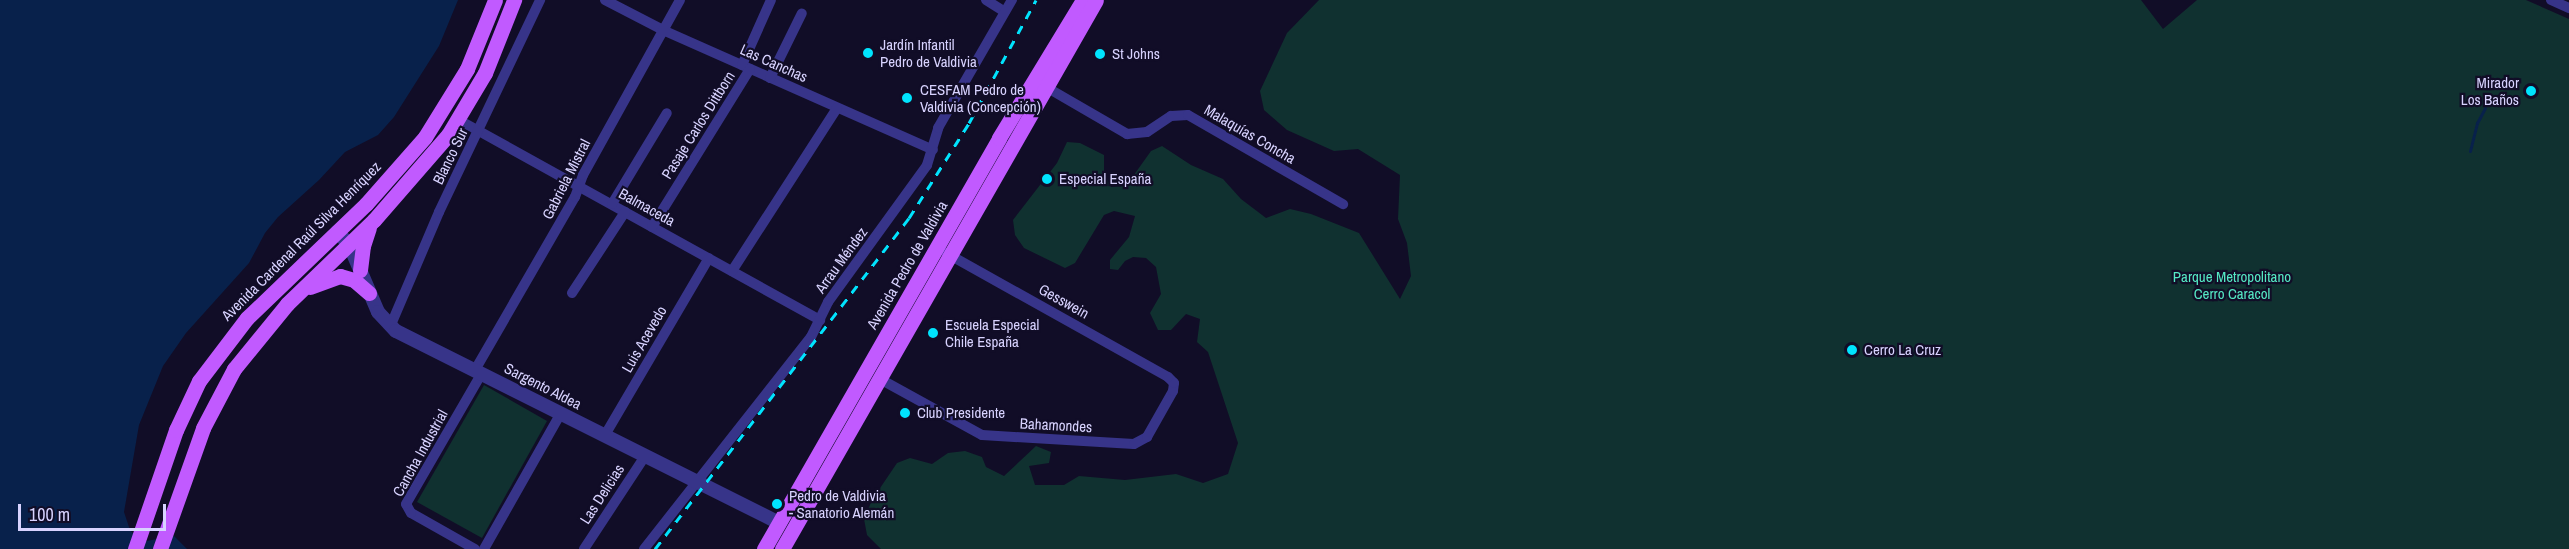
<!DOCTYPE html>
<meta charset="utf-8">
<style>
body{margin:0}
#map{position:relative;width:2569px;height:549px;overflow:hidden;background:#110d27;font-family:"Archivo Narrow",sans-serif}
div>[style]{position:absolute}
.green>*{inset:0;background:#103130}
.water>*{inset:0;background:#08214b}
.stream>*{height:3px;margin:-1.5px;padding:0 1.5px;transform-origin:1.5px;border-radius:1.5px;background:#08214b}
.minor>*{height:10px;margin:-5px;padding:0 5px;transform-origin:5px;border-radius:5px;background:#373489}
.tertiary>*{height:14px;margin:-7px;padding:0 7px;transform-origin:7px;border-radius:7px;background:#373489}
.primary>*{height:15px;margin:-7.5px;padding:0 7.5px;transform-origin:7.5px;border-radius:7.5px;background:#c15aff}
.rail>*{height:3px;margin-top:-1.5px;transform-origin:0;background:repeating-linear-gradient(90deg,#00e4fe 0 9px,transparent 0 17px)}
.dots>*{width:16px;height:16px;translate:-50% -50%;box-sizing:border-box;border:3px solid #110d27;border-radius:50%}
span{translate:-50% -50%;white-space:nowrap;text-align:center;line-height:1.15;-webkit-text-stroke:4.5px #110d27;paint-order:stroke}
.poi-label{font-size:15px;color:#d8d3ff}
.left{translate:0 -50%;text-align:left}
.right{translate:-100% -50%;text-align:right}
.street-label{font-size:15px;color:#d8d3ff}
.park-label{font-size:15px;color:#55e9c4}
.scale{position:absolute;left:18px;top:504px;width:148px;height:27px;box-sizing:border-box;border:3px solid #d8d3ff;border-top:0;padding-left:8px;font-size:18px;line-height:21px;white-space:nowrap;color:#d8d3ff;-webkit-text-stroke:4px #110d27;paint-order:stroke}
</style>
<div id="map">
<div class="green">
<div style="clip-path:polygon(1319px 0,2141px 0,2163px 29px,2197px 0,2526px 0,2569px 19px,2569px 549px,881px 549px,867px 535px,864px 519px,872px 500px,897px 463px,910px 458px,932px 464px,948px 453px,965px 451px,982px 457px,986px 467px,1004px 476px,1036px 446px,1051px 452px,1049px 463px,1029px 466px,1035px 485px,1064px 485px,1079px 476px,1125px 480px,1176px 474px,1203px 483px,1228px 474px,1238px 443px,1208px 352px,1197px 342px,1200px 319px,1186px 314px,1171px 330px,1158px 330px,1150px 313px,1161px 294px,1156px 267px,1146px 258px,1133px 257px,1125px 261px,1118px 270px,1110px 269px,1110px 260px,1129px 237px,1135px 216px,1114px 211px,1104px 215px,1075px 263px,1065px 268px,1024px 248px,1015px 235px,1013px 220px,1057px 163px,1067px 142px,1080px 143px,1104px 155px,1104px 173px,1111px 187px,1126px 186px,1151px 151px,1162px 146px,1191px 165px,1223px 179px,1241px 199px,1266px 218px,1290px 209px,1311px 214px,1359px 233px,1400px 299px,1411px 276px,1407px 243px,1398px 219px,1400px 175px,1358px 149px,1334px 151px,1287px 130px,1264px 110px,1260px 91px,1287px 33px)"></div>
<div style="clip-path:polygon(484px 385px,547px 421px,482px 538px,417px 502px)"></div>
</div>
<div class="water">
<div style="clip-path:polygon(0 0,458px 0,439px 46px,394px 117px,378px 135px,345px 152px,319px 180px,278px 217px,265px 233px,249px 263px,186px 333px,163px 366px,139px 425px,124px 512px,130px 530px,141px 542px,174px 536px,187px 549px,0 549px)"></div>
</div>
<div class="stream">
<div style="left:2470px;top:151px;width:29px;rotate:-76deg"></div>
<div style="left:2477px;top:123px;width:17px;rotate:-62deg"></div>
</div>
<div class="minor">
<div style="left:605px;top:0;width:68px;rotate:27.3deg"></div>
<div style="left:665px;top:31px;width:293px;rotate:23.9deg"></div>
<div style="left:986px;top:0;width:22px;rotate:32deg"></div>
<div style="left:2551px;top:0;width:20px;rotate:24deg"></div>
<div style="left:742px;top:65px;width:71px;rotate:-66deg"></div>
<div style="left:770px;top:78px;width:72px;rotate:-63.8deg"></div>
<div style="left:1046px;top:87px;width:94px;rotate:30.1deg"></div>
<div style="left:1127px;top:134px;width:20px;rotate:-6deg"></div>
<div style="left:1147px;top:132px;width:29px;rotate:-34deg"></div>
<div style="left:1171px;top:116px;width:17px;rotate:-3deg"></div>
<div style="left:1188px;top:115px;width:179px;rotate:29.9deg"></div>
<div style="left:459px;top:120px;width:413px;rotate:29deg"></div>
<div style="left:612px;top:204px;width:106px;rotate:-58.9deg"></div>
<div style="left:652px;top:227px;width:186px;rotate:-58.2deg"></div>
<div style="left:732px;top:271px;width:194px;rotate:-57.2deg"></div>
<div style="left:572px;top:293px;width:97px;rotate:-56.8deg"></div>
<div style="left:390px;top:327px;width:125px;rotate:-66.9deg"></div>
<div style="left:439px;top:212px;width:235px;rotate:-64.5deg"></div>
<div style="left:475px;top:370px;width:200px;rotate:-60deg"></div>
<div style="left:575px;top:197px;width:23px;rotate:-70deg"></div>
<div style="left:583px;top:175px;width:200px;rotate:-61deg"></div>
<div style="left:880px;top:379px;width:116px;rotate:28.8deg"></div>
<div style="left:982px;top:435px;width:152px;rotate:3.4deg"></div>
<div style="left:1134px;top:444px;width:15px;rotate:-28deg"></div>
<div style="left:1147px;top:437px;width:53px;rotate:-60.5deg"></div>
<div style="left:1173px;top:391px;width:8px;rotate:-83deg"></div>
<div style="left:1174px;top:383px;width:8px;rotate:-135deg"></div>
<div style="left:1168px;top:377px;width:254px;rotate:-150.8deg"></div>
<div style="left:605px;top:435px;width:205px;rotate:-59.6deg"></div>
<div style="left:475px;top:549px;width:73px;rotate:-150.6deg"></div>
<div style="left:411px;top:513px;width:10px;rotate:-119deg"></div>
<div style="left:406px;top:504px;width:151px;rotate:-59.9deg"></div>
<div style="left:484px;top:549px;width:156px;rotate:-60.5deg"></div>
<div style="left:584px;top:549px;width:111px;rotate:-56.7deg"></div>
<div style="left:644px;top:549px;width:270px;rotate:-51.8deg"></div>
<div style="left:811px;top:337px;width:39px;rotate:-64deg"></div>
<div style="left:828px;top:302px;width:169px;rotate:-54.1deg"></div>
<div style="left:927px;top:165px;width:39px;rotate:-73deg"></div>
<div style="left:938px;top:128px;width:148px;rotate:-60deg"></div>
</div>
<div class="tertiary">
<div style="left:337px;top:232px;width:17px;rotate:45deg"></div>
<div style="left:349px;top:244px;width:74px;rotate:66.9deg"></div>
<div style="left:378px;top:312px;width:26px;rotate:47deg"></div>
<div style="left:396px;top:331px;width:428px;rotate:26.6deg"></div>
</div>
<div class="primary">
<div style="left:360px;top:270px;width:24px;rotate:-83deg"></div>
<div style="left:363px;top:246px;width:19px;rotate:-72deg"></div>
<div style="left:310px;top:287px;width:32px;rotate:-20deg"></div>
<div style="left:340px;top:276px;width:15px;rotate:16deg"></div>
<div style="left:354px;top:280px;width:20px;rotate:41deg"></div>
<div style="left:135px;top:549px;width:126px;rotate:-71deg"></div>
<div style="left:176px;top:430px;width:54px;rotate:-64.9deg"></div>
<div style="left:199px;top:381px;width:79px;rotate:-52.7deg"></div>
<div style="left:247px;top:318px;width:165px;rotate:-43.8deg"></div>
<div style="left:366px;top:204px;width:89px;rotate:-48.6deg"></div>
<div style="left:425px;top:137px;width:80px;rotate:-58.3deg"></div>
<div style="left:467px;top:69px;width:74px;rotate:-67.9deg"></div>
<div style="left:160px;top:549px;width:128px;rotate:-70.4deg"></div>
<div style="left:203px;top:428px;width:67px;rotate:-62.3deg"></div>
<div style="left:234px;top:369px;width:84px;rotate:-50.8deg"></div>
<div style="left:287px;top:304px;width:121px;rotate:-44deg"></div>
<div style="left:374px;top:220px;width:113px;rotate:-49deg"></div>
<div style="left:448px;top:135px;width:72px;rotate:-59.2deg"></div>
<div style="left:485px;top:73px;width:79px;rotate:-68.3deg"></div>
<div style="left:764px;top:549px;width:473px;rotate:-60.2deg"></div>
<div style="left:999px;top:138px;width:162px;rotate:-58.7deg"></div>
<div style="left:782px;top:549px;width:632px;rotate:-60.23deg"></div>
</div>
<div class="rail">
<div style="left:655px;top:549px;width:417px;rotate:-52.5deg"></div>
<div style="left:909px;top:218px;width:112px;rotate:-57.7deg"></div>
<div style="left:969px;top:123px;width:140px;rotate:-61.4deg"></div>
</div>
<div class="dots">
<div style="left:868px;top:53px;background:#00e4fe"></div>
<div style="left:1100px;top:54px;background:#00e4fe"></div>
<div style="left:2531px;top:91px;background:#00e4fe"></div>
<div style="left:907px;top:98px;background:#00e4fe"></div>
<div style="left:1047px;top:179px;background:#00e4fe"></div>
<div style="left:933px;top:333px;background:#00e4fe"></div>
<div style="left:1852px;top:350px;background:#00e4fe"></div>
<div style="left:905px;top:413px;background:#00e4fe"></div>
<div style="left:777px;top:504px;background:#00e4fe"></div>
</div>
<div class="poi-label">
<span class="left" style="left:880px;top:53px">Jardín Infantil<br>Pedro de Valdivia</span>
<span class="left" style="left:1112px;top:54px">St Johns</span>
<span class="right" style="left:2519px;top:91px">Mirador<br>Los Baños</span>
<span class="left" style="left:920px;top:98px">CESFAM Pedro de<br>Valdivia (Concepción)</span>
<span class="left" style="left:1059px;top:179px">Especial España</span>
<span class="left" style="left:945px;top:333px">Escuela Especial<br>Chile España</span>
<span class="left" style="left:1864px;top:350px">Cerro La Cruz</span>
<span class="left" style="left:917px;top:413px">Club Presidente</span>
<span class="left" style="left:789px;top:504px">Pedro de Valdivia<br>- Sanatorio Alemán</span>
</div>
<div class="street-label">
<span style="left:774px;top:63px;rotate:24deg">Las Canchas</span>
<span style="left:698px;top:125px;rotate:-58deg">Pasaje Carlos Dittborn</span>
<span style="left:1250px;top:134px;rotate:30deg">Malaquías Concha</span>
<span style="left:450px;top:156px;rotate:-64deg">Blanco Sur</span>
<span style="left:566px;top:179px;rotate:-63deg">Gabriela Mistral</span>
<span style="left:647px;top:207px;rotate:29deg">Balmaceda</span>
<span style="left:301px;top:241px;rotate:-45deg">Avenida Cardenal Raúl Silva Henríquez</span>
<span style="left:841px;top:260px;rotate:-54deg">Arrau Méndez</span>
<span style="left:907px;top:265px;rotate:-60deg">Avenida Pedro de Valdivia</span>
<span style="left:1064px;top:301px;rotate:29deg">Gesswein</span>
<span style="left:644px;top:339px;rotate:-60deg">Luis Acevedo</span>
<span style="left:543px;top:386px;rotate:27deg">Sargento Aldea</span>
<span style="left:1056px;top:425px;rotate:3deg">Bahamondes</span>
<span style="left:420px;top:453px;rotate:-61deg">Cancha Industrial</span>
<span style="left:602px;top:494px;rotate:-57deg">Las Delicias</span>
</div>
<div class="park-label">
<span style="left:2232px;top:285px">Parque Metropolitano<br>Cerro Caracol</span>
</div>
<div class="scale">100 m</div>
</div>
